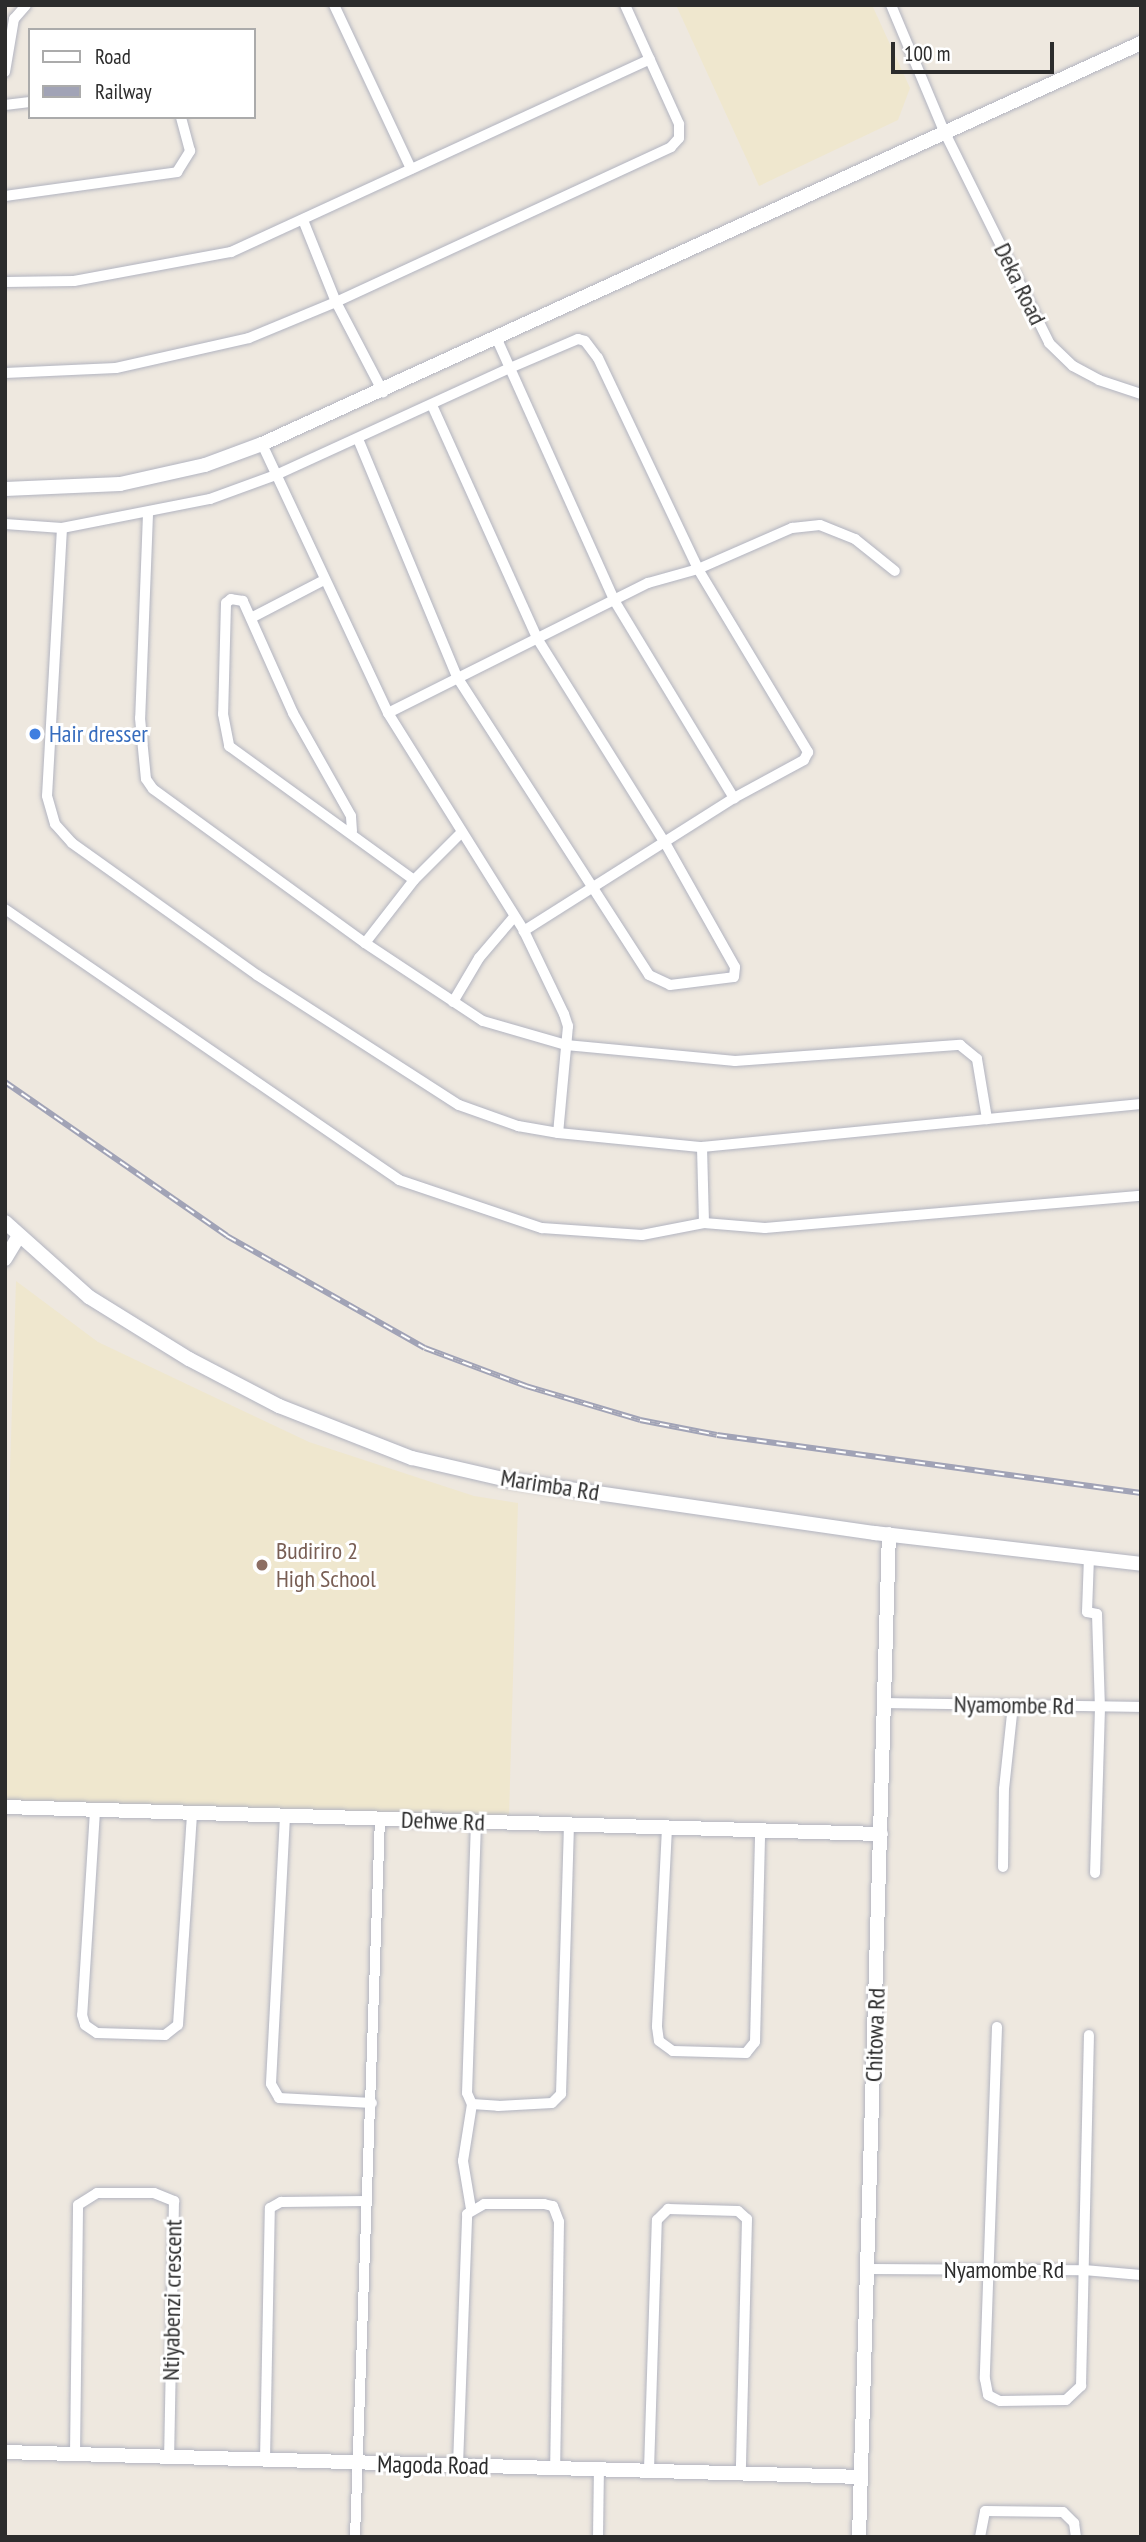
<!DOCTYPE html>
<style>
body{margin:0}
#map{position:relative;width:1146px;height:2542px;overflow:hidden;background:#eee8df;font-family:"PT Sans Narrow",sans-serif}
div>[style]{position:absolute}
.education>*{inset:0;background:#efe7ce}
.roads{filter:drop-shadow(0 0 2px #b2b4c0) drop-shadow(0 0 2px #b2b4c0)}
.minor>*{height:10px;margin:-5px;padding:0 5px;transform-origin:5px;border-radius:5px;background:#fff}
.tertiary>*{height:14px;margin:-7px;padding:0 7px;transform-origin:7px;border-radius:7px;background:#fff}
.rail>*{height:6px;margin-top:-3px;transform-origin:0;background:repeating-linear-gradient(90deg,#fff 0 10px,#a1a3b6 0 20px);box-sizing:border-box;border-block:2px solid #a1a3b6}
.dots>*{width:19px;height:19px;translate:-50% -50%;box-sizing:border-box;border:4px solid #fff;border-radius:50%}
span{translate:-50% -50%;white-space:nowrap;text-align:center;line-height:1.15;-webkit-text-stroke:6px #fff;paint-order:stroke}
.street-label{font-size:24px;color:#2c2c2c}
.shop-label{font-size:24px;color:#366cbe}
.left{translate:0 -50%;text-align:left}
.education-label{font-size:24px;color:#785e54}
.frame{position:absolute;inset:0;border:7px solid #2c2c2c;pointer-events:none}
.legend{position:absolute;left:28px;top:28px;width:228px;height:91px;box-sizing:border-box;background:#fff;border:2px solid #ababab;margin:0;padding:9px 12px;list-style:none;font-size:21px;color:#2c2c2c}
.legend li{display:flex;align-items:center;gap:14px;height:35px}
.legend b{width:35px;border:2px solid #ababab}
.scale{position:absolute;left:891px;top:42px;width:163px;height:32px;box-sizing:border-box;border:4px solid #2c2c2c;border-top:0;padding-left:9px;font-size:21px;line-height:24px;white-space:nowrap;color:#2c2c2c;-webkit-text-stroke:5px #fff;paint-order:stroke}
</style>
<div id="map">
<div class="education">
<div style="clip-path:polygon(676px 5px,872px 5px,910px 88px,898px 120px,759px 186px)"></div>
<div style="clip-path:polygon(16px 1281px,98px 1342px,309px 1442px,474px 1496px,518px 1503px,509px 1817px,5px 1801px,5px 1628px)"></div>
</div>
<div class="roads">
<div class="minor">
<div style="left:334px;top:5px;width:181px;rotate:64.8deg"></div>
<div style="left:891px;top:5px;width:134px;rotate:67.2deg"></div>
<div style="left:943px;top:129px;width:239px;rotate:63.6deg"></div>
<div style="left:1049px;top:343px;width:33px;rotate:44deg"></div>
<div style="left:1073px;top:366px;width:30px;rotate:28deg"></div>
<div style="left:1099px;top:380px;width:44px;rotate:18.4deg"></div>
<div style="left:5px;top:72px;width:54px;rotate:-80.4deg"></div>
<div style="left:14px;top:19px;width:18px;rotate:-49deg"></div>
<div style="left:5px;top:105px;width:25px;rotate:-7deg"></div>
<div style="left:5px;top:196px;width:174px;rotate:-7.9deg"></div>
<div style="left:177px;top:172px;width:25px;rotate:-58deg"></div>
<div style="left:190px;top:151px;width:35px;rotate:-105deg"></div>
<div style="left:303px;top:220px;width:88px;rotate:68.1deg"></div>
<div style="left:336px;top:302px;width:102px;rotate:62.4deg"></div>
<div style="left:5px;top:282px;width:69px;rotate:-0.8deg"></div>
<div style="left:74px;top:281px;width:160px;rotate:-10.5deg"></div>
<div style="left:231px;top:252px;width:461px;rotate:-24.7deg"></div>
<div style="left:496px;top:337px;width:288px;rotate:65.8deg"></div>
<div style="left:614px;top:600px;width:232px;rotate:58.8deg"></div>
<div style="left:5px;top:373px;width:111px;rotate:-2.6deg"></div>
<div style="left:116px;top:368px;width:136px;rotate:-12.7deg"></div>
<div style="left:249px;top:338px;width:94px;rotate:-22.5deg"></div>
<div style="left:336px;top:302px;width:369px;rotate:-24.8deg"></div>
<div style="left:671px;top:147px;width:12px;rotate:-48deg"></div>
<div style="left:679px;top:138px;width:14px;rotate:-90deg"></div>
<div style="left:679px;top:124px;width:131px;rotate:-114.4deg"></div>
<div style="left:358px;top:439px;width:258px;rotate:67.4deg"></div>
<div style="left:457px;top:677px;width:354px;rotate:57.2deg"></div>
<div style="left:649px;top:975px;width:23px;rotate:25deg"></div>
<div style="left:670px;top:985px;width:64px;rotate:-7.1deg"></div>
<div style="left:734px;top:977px;width:10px;rotate:-84deg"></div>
<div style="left:735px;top:967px;width:142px;rotate:-119.4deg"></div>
<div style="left:665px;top:843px;width:239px;rotate:-122deg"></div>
<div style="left:538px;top:640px;width:258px;rotate:-114.3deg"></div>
<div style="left:262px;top:444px;width:297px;rotate:64.9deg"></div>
<div style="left:388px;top:713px;width:257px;rotate:58deg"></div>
<div style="left:524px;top:931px;width:92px;rotate:64.3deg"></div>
<div style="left:564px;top:1014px;width:13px;rotate:72deg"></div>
<div style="left:568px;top:1026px;width:107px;rotate:95.3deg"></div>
<div style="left:148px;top:514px;width:204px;rotate:92.2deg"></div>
<div style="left:140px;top:718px;width:61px;rotate:84.4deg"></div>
<div style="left:146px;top:779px;width:12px;rotate:55deg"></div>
<div style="left:153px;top:789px;width:262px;rotate:36deg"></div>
<div style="left:365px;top:943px;width:141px;rotate:33.5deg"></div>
<div style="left:483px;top:1021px;width:86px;rotate:16.1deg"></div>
<div style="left:566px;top:1045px;width:170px;rotate:5.4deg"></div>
<div style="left:735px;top:1061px;width:226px;rotate:-4.1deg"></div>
<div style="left:960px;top:1045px;width:22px;rotate:39deg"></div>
<div style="left:977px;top:1059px;width:61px;rotate:80.5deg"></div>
<div style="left:5px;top:524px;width:57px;rotate:4deg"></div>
<div style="left:62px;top:528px;width:151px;rotate:-11.1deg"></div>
<div style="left:210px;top:499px;width:70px;rotate:-20deg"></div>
<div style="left:276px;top:475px;width:257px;rotate:-24.6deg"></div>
<div style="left:510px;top:368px;width:74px;rotate:-23.1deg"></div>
<div style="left:578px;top:339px;width:7px;rotate:16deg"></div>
<div style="left:585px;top:341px;width:21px;rotate:53deg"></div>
<div style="left:598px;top:358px;width:233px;rotate:64.6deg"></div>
<div style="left:698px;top:569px;width:214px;rotate:59deg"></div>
<div style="left:808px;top:752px;width:9px;rotate:117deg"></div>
<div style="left:804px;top:760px;width:80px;rotate:151.5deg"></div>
<div style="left:734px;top:798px;width:249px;rotate:147.7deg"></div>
<div style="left:62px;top:528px;width:268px;rotate:93.2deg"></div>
<div style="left:47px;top:796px;width:29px;rotate:74deg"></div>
<div style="left:55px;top:824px;width:25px;rotate:48deg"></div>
<div style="left:72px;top:843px;width:227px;rotate:35.5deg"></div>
<div style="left:257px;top:975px;width:240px;rotate:32.8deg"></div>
<div style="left:459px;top:1105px;width:63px;rotate:19.6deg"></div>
<div style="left:518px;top:1126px;width:41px;rotate:9.9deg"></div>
<div style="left:558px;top:1133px;width:145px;rotate:5.6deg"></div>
<div style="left:702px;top:1147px;width:441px;rotate:-5.6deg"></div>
<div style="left:251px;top:618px;width:80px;rotate:-27.5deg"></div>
<div style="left:388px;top:713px;width:291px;rotate:-26.6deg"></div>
<div style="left:648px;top:583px;width:52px;rotate:-15.6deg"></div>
<div style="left:698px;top:569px;width:103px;rotate:-23.6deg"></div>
<div style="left:792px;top:528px;width:28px;rotate:-6deg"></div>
<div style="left:820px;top:525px;width:38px;rotate:22deg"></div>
<div style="left:855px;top:539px;width:51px;rotate:38.7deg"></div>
<div style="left:352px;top:831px;width:15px;rotate:-94deg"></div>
<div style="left:351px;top:816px;width:118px;rotate:-119.4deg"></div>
<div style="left:293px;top:713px;width:123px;rotate:-114.1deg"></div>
<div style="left:243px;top:601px;width:12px;rotate:-171deg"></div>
<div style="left:231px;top:599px;width:6px;rotate:141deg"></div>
<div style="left:226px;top:603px;width:111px;rotate:91.5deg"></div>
<div style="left:223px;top:714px;width:33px;rotate:79deg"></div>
<div style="left:229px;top:746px;width:228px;rotate:35.9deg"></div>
<div style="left:5px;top:909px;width:478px;rotate:34.5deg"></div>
<div style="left:399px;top:1180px;width:151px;rotate:18.6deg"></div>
<div style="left:542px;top:1228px;width:100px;rotate:4deg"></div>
<div style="left:642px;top:1235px;width:63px;rotate:-11deg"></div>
<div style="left:704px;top:1223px;width:61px;rotate:4.7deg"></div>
<div style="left:765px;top:1228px;width:377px;rotate:-4.9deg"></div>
<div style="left:365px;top:943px;width:80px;rotate:-52.1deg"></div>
<div style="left:414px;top:880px;width:65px;rotate:-45deg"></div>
<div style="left:453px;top:1002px;width:51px;rotate:-59.4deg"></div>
<div style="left:479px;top:958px;width:52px;rotate:-49.6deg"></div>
<div style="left:702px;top:1147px;width:76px;rotate:88.5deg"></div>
<div style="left:1089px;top:1557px;width:55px;rotate:92.1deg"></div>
<div style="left:1087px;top:1612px;width:10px;rotate:11deg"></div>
<div style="left:1097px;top:1614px;width:93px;rotate:88.2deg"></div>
<div style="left:1100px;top:1707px;width:166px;rotate:91.7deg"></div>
<div style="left:887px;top:1703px;width:254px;rotate:0.9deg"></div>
<div style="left:95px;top:1811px;width:204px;rotate:93.6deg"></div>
<div style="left:82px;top:2015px;width:10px;rotate:73deg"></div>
<div style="left:85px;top:2025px;width:14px;rotate:34deg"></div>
<div style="left:97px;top:2033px;width:68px;rotate:1.7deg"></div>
<div style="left:165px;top:2035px;width:16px;rotate:-38deg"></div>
<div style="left:178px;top:2025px;width:212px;rotate:-86.2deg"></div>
<div style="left:285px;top:1816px;width:268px;rotate:93deg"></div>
<div style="left:271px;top:2084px;width:16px;rotate:60deg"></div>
<div style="left:279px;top:2098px;width:93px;rotate:3.1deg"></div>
<div style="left:476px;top:1822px;width:271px;rotate:91.9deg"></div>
<div style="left:467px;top:2093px;width:12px;rotate:66deg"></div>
<div style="left:472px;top:2104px;width:26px;rotate:4deg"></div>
<div style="left:498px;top:2106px;width:54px;rotate:-3.2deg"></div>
<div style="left:552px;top:2103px;width:13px;rotate:-45deg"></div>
<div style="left:561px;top:2094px;width:269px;rotate:-88.3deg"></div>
<div style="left:667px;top:1828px;width:199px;rotate:92.9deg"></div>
<div style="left:657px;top:2027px;width:14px;rotate:82deg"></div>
<div style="left:659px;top:2041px;width:17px;rotate:36deg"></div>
<div style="left:673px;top:2051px;width:73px;rotate:1.6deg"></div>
<div style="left:746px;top:2053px;width:14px;rotate:-51deg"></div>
<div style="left:755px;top:2042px;width:212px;rotate:-88.6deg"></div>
<div style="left:1003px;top:1867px;width:78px;rotate:-89.3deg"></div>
<div style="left:1004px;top:1789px;width:84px;rotate:-83.9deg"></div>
<div style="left:997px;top:2027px;width:352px;rotate:92deg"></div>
<div style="left:985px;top:2379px;width:16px;rotate:79deg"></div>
<div style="left:988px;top:2395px;width:13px;rotate:27deg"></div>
<div style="left:1000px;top:2401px;width:66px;rotate:-0.9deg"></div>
<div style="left:1066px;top:2400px;width:21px;rotate:-43deg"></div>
<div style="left:1081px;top:2386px;width:351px;rotate:-88.7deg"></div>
<div style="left:471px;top:2209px;width:49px;rotate:-99.5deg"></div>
<div style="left:463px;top:2161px;width:58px;rotate:-81deg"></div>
<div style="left:868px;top:2269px;width:216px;rotate:0.3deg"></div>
<div style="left:1084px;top:2270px;width:57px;rotate:5deg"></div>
<div style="left:75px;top:2455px;width:250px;rotate:-89.3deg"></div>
<div style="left:78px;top:2205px;width:22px;rotate:-32deg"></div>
<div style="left:97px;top:2193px;width:57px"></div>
<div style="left:154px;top:2193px;width:22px;rotate:22deg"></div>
<div style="left:174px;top:2201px;width:256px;rotate:91.1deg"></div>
<div style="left:265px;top:2460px;width:252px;rotate:-88.9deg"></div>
<div style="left:270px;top:2208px;width:13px;rotate:-29deg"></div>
<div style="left:281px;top:2202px;width:85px;rotate:-0.7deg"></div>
<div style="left:458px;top:2465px;width:251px;rotate:-87.9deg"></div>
<div style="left:467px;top:2214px;width:20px;rotate:-30deg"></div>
<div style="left:484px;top:2204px;width:60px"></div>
<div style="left:544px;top:2204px;width:9px;rotate:13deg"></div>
<div style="left:553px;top:2206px;width:17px;rotate:69deg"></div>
<div style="left:559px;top:2222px;width:245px;rotate:90.9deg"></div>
<div style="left:649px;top:2470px;width:250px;rotate:-88.2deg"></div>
<div style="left:657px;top:2220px;width:16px;rotate:-45deg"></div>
<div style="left:668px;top:2209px;width:70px;rotate:1.6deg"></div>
<div style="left:738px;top:2211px;width:12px;rotate:42deg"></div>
<div style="left:747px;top:2219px;width:253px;rotate:91.4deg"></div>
<div style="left:355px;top:2537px;width:718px;rotate:-88.01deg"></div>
<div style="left:598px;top:2537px;width:68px;rotate:-89.2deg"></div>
<div style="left:980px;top:2537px;width:26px;rotate:-79deg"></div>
<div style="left:985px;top:2511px;width:78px;rotate:0.7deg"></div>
<div style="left:1063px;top:2512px;width:16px;rotate:45deg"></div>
<div style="left:1074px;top:2523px;width:14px;rotate:82deg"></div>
</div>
<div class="tertiary">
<div style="left:5px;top:489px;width:115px;rotate:-2.5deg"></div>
<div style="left:120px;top:484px;width:87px;rotate:-12.6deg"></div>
<div style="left:205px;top:465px;width:61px;rotate:-20.2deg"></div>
<div style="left:262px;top:444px;width:966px;rotate:-24.52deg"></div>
<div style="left:5px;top:1222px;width:113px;rotate:41.8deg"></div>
<div style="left:89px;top:1297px;width:118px;rotate:31.8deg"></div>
<div style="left:189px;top:1359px;width:102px;rotate:27.6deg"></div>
<div style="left:279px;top:1406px;width:143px;rotate:21.4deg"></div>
<div style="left:412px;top:1458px;width:98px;rotate:13deg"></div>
<div style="left:507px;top:1480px;width:372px;rotate:8.2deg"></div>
<div style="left:875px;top:1533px;width:268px;rotate:6.6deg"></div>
<div style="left:5px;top:1259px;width:27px;rotate:-59deg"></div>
<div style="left:5px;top:1807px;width:876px;rotate:1.77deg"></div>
<div style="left:5px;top:2452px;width:856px;rotate:1.67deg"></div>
<div style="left:859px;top:2537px;width:1003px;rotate:-88.29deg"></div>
</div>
</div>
<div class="rail">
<div style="left:5px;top:1082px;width:270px;rotate:34.7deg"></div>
<div style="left:227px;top:1236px;width:227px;rotate:29.5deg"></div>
<div style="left:425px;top:1348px;width:108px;rotate:20.6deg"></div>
<div style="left:526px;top:1386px;width:119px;rotate:16.6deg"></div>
<div style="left:640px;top:1420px;width:78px;rotate:11deg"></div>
<div style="left:717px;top:1435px;width:428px;rotate:7.8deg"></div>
</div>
<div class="dots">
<div style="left:35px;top:734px;background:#3f7fe0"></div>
<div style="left:262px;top:1565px;background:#8d6e63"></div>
</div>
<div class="street-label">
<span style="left:1020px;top:284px;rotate:64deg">Deka Road</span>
<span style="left:550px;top:1485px;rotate:9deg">Marimba Rd</span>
<span style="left:1014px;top:1705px;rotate:1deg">Nyamombe Rd</span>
<span style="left:443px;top:1821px;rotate:2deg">Dehwe Rd</span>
<span style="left:875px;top:2035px;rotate:-88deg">Chitowa Rd</span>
<span style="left:1004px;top:2270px">Nyamombe Rd</span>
<span style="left:172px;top:2300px;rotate:-89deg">Ntiyabenzi crescent</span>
<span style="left:433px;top:2465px;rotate:1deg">Magoda Road</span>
</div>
<div class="shop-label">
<span class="left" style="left:49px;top:734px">Hair dresser</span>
</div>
<div class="education-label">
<span class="left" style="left:276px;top:1565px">Budiriro 2<br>High School</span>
</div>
<div class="frame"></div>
<ul class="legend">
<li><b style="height:9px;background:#fff"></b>Road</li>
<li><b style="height:9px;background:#a1a3b6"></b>Railway</li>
</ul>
<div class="scale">100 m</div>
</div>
